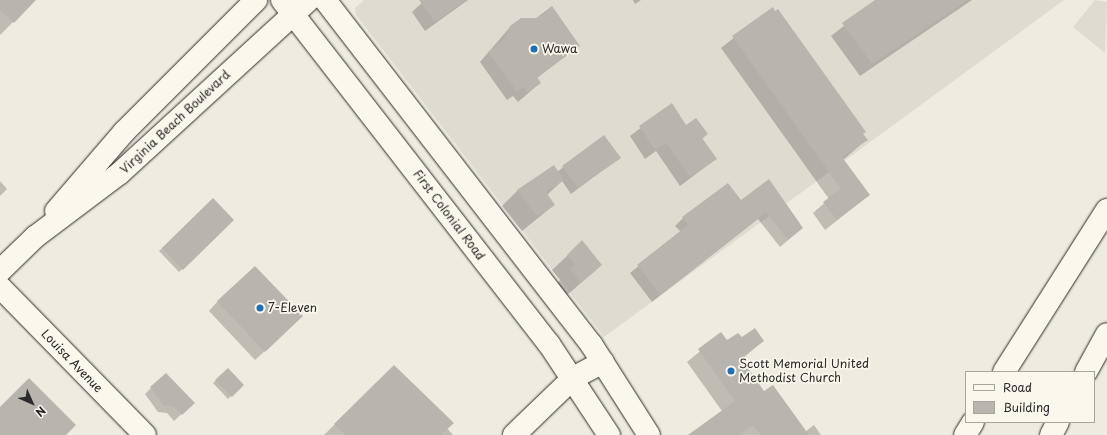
<!DOCTYPE html>
<style>
body{margin:0}
#map{position:relative;width:1107px;height:435px;overflow:hidden;background:#eeebe0;font-family:"Playpen Sans",sans-serif}
div>[style]{position:absolute}
.built>*{inset:0;background:#dedbd1}
.shadow>*{inset:0;background:#0003}
.building>*{inset:0;background:#b8b5ae}
.roads{filter:drop-shadow(0 0 1px #2b2b2b) drop-shadow(0 0 1px #2b2b2b)}
.minor>*{height:22px;margin:-11px;padding:0 11px;transform-origin:11px;border-radius:11px;background:#fbf7ec}
.major>*{height:22px;margin:-11px;padding:0 11px;transform-origin:11px;border-radius:11px;background:#fbf7ec}
.highway>*{height:22px;margin:-11px;padding:0 11px;transform-origin:11px;border-radius:11px;background:#fbf7ec}
.dots>*{width:11px;height:11px;translate:-50% -50%;box-sizing:border-box;border:2px solid #fbf7ec;border-radius:50%}
span{translate:-50% -50%;white-space:nowrap;text-align:center;line-height:1.15;-webkit-text-stroke:3.5px #fbf7ec;paint-order:stroke}
.poi-label{font-size:12px;color:#2b2b2b}
.left{translate:0 -50%;text-align:left}
.street-label{font-size:12px;color:#2b2b2b}
.legend{position:absolute;left:965px;top:371px;width:130px;height:52px;box-sizing:border-box;background:#fbf7ec;border:1px solid #a8a59f;margin:0;padding:5px 7px;list-style:none;font-size:12px;color:#2b2b2b}
.legend li{display:flex;align-items:center;gap:8px;height:20px}
.legend b{width:20px;border:1px solid #a8a59f}
.north{position:absolute;left:12px;top:383px;width:40px;height:40px;-webkit-text-stroke:3px #fbf7ec;paint-order:stroke;rotate:135deg;font-size:11px;font-weight:700;line-height:16px;text-align:center;color:#2b2b2b}
.north::after{content:'';display:block;margin:auto;width:14px;height:18px;background:#2b2b2b;clip-path:polygon(50% 0,100% 100%,50% 72%,0 100%)}
</style>
<div id="map">
<div class="built">
<div style="clip-path:polygon(364px 0,1064px 0,604px 337px,356px 15px,355px 8px)"></div>
<div style="clip-path:polygon(1095px 0,1107px 2px,1105px 53px,1073px 27px)"></div>
</div>
<div class="shadow">
<div style="clip-path:polygon(0 0,32px 3px,0 35px)"></div>
<div style="clip-path:polygon(425px 0,468px 0,425px 31px,412px 12px)"></div>
<div style="clip-path:polygon(633px 0,641px 0,635px 4px)"></div>
<div style="clip-path:polygon(877px 0,972px 0,860px 76px,831px 36px)"></div>
<div style="clip-path:polygon(772px 8px,866px 140px,843px 160px,869px 195px,825px 230px,813px 213px,829px 199px,721px 48px)"></div>
<div style="clip-path:polygon(510px 27px,579px 46px,537px 78px,540px 83px,518px 102px,513px 96px,507px 100px,480px 62px)"></div>
<div style="clip-path:polygon(671px 105px,686px 126px,707px 134px,702px 139px,716px 159px,680px 186px,656px 151px,645px 159px,630px 136px)"></div>
<div style="clip-path:polygon(604px 136px,619px 158px,571px 194px,562px 181px,547px 195px,554px 205px,522px 231px,502px 206px,517px 191px,554px 166px,557px 172px)"></div>
<div style="clip-path:polygon(769px 180px,802px 228px,780px 247px,758px 219px,652px 302px,630px 273px,681px 232px,675px 226px,683px 218px,741px 201px)"></div>
<div style="clip-path:polygon(0 181px,7px 189px,0 196px)"></div>
<div style="clip-path:polygon(213px 199px,233px 220px,179px 272px,159px 251px)"></div>
<div style="clip-path:polygon(582px 242px,601px 265px,565px 297px,556px 285px,560px 280px,552px 270px)"></div>
<div style="clip-path:polygon(218px 301px,292px 326px,255px 360px,209px 311px)"></div>
<div style="clip-path:polygon(721px 334px,727px 342px,763px 341px,741px 360px,764px 393px,805px 432px,814px 425px,821px 435px,691px 435px,722px 411px,687px 362px)"></div>
<div style="clip-path:polygon(394px 366px,453px 435px,324px 435px)"></div>
<div style="clip-path:polygon(228px 369px,242px 385px,228px 399px,213px 383px)"></div>
<div style="clip-path:polygon(151px 388px,193px 403px,174px 421px,167px 413px,158px 412px,145px 394px)"></div>
</div>
<div class="building">
<div style="clip-path:polygon(0 0,36px 0,14px 23px,0 10px)"></div>
<div style="clip-path:polygon(419px 0,466px 0,435px 22px)"></div>
<div style="clip-path:polygon(875px 0,968px 0,872px 64px,842px 23px)"></div>
<div style="clip-path:polygon(552px 6px,580px 46px,537px 77px,541px 83px,527px 93px,523px 87px,517px 92px,488px 52px,504px 40px,510px 26px,521px 18px,536px 18px)"></div>
<div style="clip-path:polygon(773px 7px,775px 11px,778px 9px,866px 132px,863px 134px,868px 140px,842px 157px,870px 195px,837px 220px,823px 202px,841px 189px,732px 36px)"></div>
<div style="clip-path:polygon(672px 103px,686px 125px,696px 118px,708px 134px,702px 138px,717px 159px,690px 177px,666px 143px,655px 150px,639px 126px)"></div>
<div style="clip-path:polygon(604px 135px,621px 158px,578px 188px,562px 166px)"></div>
<div style="clip-path:polygon(554px 165px,564px 180px,546px 192px,555px 205px,537px 217px,517px 190px)"></div>
<div style="clip-path:polygon(769px 179px,803px 228px,788px 240px,766px 212px,660px 295px,637px 265px,688px 225px,682px 217px,728px 183px,741px 200px)"></div>
<div style="clip-path:polygon(213px 198px,234px 220px,183px 270px,162px 248px)"></div>
<div style="clip-path:polygon(582px 240px,602px 265px,581px 283px,570px 269px,575px 265px,567px 255px)"></div>
<div style="clip-path:polygon(255px 266px,303px 316px,265px 352px,217px 301px)"></div>
<div style="clip-path:polygon(755px 328px,764px 341px,741px 358px,764px 391px,773px 385px,809px 435px,760px 435px,753px 425px,739px 435px,688px 435px,735px 401px,698px 349px,721px 332px,727px 340px,738px 333px,742px 337px)"></div>
<div style="clip-path:polygon(394px 365px,454px 423px,441px 435px,345px 435px,334px 424px)"></div>
<div style="clip-path:polygon(228px 368px,244px 385px,232px 397px,215px 380px)"></div>
<div style="clip-path:polygon(166px 373px,195px 403px,182px 415px,174px 407px,164px 406px,150px 387px)"></div>
<div style="clip-path:polygon(29px 378px,76px 425px,66px 435px,0 435px,0 407px)"></div>
</div>
<div class="roads">
<div class="minor">
<div style="left:0;top:287px;width:207px;rotate:45.6deg"></div>
</div>
<div class="major">
<div style="left:282px;top:0;width:435px;rotate:52.2deg"></div>
<div style="left:549px;top:344px;width:109px;rotate:56.6deg"></div>
<div style="left:325px;top:0;width:435px;rotate:52.3deg"></div>
<div style="left:591px;top:344px;width:108px;rotate:57.5deg"></div>
<div style="left:56px;top:211px;width:104px;rotate:-49.3deg"></div>
<div style="left:124px;top:132px;width:187px;rotate:-45deg"></div>
<div style="left:0;top:271px;width:49px;rotate:-44.2deg"></div>
<div style="left:35px;top:237px;width:106px;rotate:-37deg"></div>
<div style="left:120px;top:173px;width:256px;rotate:-42.5deg"></div>
<div style="left:514px;top:435px;width:82px;rotate:-44deg"></div>
<div style="left:573px;top:378px;width:34px;rotate:-28deg"></div>
</div>
<div class="highway">
<div style="left:1004px;top:372px;width:192px;rotate:-57.6deg"></div>
<div style="left:1086px;top:372px;width:43px;rotate:-61.1deg"></div>
<div style="left:965px;top:435px;width:15px;rotate:-58deg"></div>
<div style="left:1051px;top:435px;width:15px;rotate:-62deg"></div>
</div>
</div>
<div class="dots">
<div style="left:534px;top:49px;background:#1f6fb2"></div>
<div style="left:260px;top:308px;background:#1f6fb2"></div>
<div style="left:731px;top:371px;background:#1f6fb2"></div>
</div>
<div class="poi-label">
<span class="left" style="left:542px;top:49px">Wawa</span>
<span class="left" style="left:268px;top:308px">7-Eleven</span>
<span class="left" style="left:739px;top:371px">Scott Memorial United<br>Methodist Church</span>
</div>
<div class="street-label">
<span style="left:175px;top:122px;rotate:-43deg">Virginia Beach Boulevard</span>
<span style="left:449px;top:215px;rotate:53deg">First Colonial Road</span>
<span style="left:72px;top:361px;rotate:46deg">Louisa Avenue</span>
</div>
<ul class="legend">
<li><b style="height:5px;background:#fbf7ec"></b>Road</li>
<li><b style="height:11px;background:#b8b5ae"></b>Building</li>
</ul>
<div class="north">N</div>
</div>
